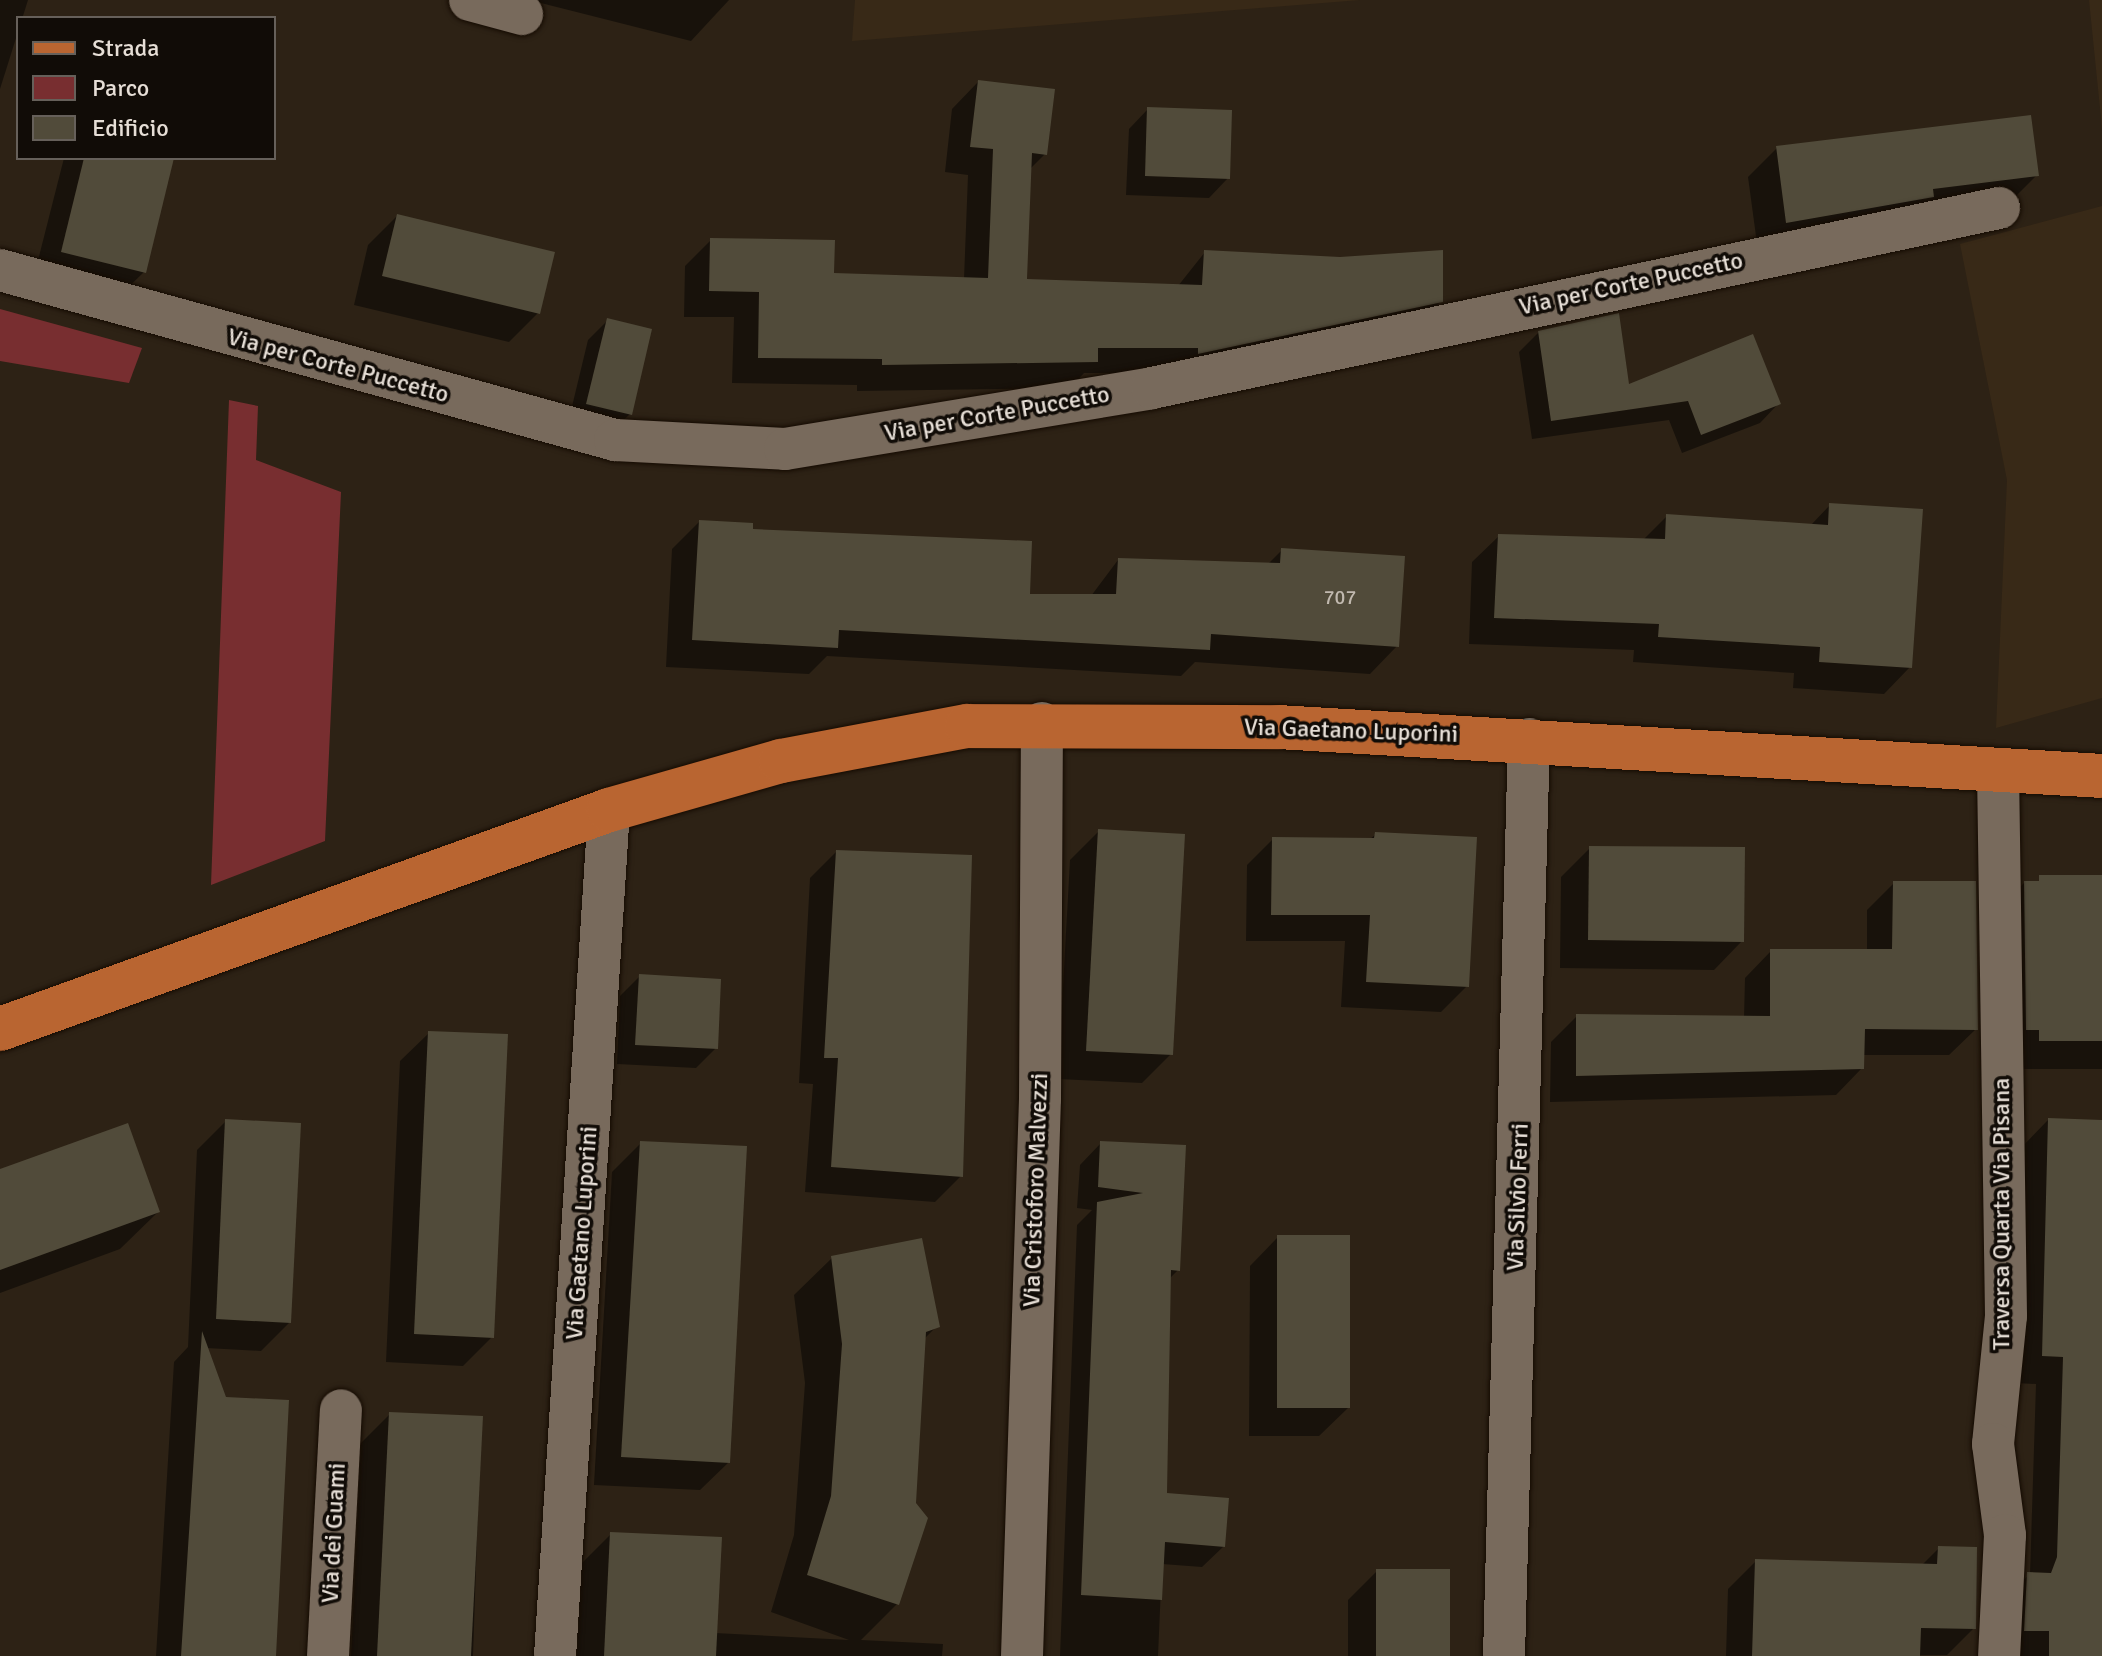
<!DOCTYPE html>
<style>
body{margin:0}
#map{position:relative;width:2102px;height:1656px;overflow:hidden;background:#2d2215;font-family:Signika,sans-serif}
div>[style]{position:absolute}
.built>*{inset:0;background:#382917}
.green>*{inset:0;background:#782e30}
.shadow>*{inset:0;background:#0007}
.building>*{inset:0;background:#514b3a}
.roads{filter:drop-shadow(0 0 2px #150b02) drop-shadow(0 0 2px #150b02)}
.street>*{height:42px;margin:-21px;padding:0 21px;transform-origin:21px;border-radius:21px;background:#786a5c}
.primary>*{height:44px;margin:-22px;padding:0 22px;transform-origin:22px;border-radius:22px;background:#b96531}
span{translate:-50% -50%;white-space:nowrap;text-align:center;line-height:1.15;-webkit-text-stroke:7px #110c07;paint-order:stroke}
.number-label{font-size:20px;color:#c1b9af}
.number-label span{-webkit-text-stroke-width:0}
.street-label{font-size:24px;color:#e6ded6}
.legend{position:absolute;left:16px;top:16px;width:260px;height:144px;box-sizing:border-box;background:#110c07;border:2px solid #66605a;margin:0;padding:10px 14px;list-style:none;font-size:24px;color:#e6ded6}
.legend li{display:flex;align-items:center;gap:16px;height:40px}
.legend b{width:40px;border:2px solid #66605a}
</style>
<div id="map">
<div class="built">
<div style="clip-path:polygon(855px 0,1360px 0,852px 41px)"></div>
<div style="clip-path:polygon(2089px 0,2102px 0,2102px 131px,2101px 118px)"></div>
<div style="clip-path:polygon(2102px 206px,2102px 698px,1996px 728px,2007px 480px,1960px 244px)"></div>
</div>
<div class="green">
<div style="clip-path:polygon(0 309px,142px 348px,129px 383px,0 361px)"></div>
<div style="clip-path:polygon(229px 400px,258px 406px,256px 460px,341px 492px,325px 841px,211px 885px)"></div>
</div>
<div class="shadow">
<div style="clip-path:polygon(0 0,28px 0,0 89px)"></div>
<div style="clip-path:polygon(529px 0,729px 0,691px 41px)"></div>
<div style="clip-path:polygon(978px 82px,1045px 154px,1029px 170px,1025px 281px,1178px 286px,1205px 252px,1441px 301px,1415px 327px,1173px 373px,1084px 373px,1070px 388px,857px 391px,857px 385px,732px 383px,734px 317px,684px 317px,685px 266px,711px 240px,832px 275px,964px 279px,968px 175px,945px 172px,952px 109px)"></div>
<div style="clip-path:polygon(1148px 109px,1228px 178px,1209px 198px,1126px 195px,1129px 129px)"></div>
<div style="clip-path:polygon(1777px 148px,2037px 175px,2008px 204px,1758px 251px,1748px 177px)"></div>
<div style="clip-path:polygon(64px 158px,172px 158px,144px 272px,115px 300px,33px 280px)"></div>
<div style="clip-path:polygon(397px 216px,538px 313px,509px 342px,354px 305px,368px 245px)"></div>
<div style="clip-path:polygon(608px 320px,630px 414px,610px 433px,568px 423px,588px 340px)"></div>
<div style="clip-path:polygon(1539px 332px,1627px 387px,1779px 403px,1760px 423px,1682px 453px,1669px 420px,1532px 439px,1519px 352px)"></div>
<div style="clip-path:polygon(1830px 505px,1910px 667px,1884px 694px,1793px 688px,1794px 673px,1633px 662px,1634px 650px,1469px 644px,1472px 562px,1499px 536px,1643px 540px,1667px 516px,1810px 526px)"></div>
<div style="clip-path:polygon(699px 522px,1028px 596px,1091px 596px,1118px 560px,1267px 565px,1282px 550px,1397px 646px,1370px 674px,1195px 662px,1181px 676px,827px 656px,809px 674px,666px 667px,672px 549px)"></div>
<div style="clip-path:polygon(1099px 831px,1171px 1054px,1142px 1083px,1058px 1079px,1070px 860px)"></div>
<div style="clip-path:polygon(1376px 834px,1467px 986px,1441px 1012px,1341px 1007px,1345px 941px,1246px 941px,1247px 865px,1273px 839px,1369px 840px)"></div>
<div style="clip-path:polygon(1590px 848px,1742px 941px,1714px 970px,1560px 968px,1561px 877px)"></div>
<div style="clip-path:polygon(836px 852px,961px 1176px,935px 1202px,805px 1192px,813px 1084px,799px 1083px,810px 878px)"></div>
<div style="clip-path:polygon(2102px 880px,2102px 1069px,2011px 1069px,1996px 912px,2024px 883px)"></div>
<div style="clip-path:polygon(1894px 883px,1976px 1029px,1949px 1055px,1862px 1055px,1862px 1068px,1836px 1095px,1550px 1102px,1551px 1042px,1577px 1016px,1744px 1018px,1745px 978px,1771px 951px,1867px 951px,1867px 910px)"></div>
<div style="clip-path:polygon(640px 976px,716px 1048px,696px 1068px,617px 1064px,620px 996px)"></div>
<div style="clip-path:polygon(429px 1033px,492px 1337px,463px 1366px,386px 1362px,400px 1061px)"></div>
<div style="clip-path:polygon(2048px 1120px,2102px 1122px,2102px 1656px,1997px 1656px,2000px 1602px,2030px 1574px,2036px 1384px,2015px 1383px,2021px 1148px)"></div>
<div style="clip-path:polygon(226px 1121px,290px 1322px,261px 1351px,206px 1348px,275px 1656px,156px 1656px,174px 1362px,188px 1347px,197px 1150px)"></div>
<div style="clip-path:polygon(641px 1143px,729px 1462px,700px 1490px,594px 1485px,612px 1172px)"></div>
<div style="clip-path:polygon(1101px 1143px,1184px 1147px,1178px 1270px,1169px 1279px,1165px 1495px,1224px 1546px,1202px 1567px,1162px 1564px,1158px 1656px,1060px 1656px,1077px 1225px,1092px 1210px,1077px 1208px,1080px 1165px)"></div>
<div style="clip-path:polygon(0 1171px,158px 1212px,120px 1249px,0 1293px)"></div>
<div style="clip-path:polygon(1278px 1237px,1348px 1408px,1319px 1436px,1249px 1436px,1250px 1266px)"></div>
<div style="clip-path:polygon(832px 1258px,937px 1326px,923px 1340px,914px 1504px,926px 1519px,897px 1604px,861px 1640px,943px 1644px,942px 1656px,577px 1656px,582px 1563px,611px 1534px,715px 1633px,849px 1640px,771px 1612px,794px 1535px,805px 1383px,794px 1295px)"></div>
<div style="clip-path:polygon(390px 1414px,481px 1418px,473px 1656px,351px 1656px,361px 1443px)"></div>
<div style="clip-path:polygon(1939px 1548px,1974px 1628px,1947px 1655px,1726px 1656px,1728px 1589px,1756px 1561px,1921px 1566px)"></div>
<div style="clip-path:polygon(1377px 1571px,1448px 1656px,1348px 1656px,1348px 1600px)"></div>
</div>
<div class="building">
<div style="clip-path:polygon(978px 80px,1055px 89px,1047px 155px,1032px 153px,1027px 279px,1202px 285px,1204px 250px,1340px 257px,1443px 250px,1443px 302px,1198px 354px,1198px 348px,1098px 348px,1098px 362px,882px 365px,882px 359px,758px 358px,759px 292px,709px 291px,710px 238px,835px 240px,834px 273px,988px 278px,993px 149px,970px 147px)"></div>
<div style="clip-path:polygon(1147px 107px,1232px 110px,1230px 179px,1145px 176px)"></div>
<div style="clip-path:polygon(2031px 115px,2039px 176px,1933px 189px,1934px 197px,1786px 223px,1776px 146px)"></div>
<div style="clip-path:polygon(84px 158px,174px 158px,146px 273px,61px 252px)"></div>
<div style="clip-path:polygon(397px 214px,555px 252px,540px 314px,382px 276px)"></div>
<div style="clip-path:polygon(1619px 313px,1629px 384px,1753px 334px,1781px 404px,1701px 435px,1688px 401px,1551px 421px,1538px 331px)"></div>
<div style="clip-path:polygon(607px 318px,652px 329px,632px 415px,586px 404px)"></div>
<div style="clip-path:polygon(1829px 503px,1923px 509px,1912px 668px,1819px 662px,1820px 647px,1658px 637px,1659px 624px,1494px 618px,1498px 534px,1665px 539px,1666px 514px,1828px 525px)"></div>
<div style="clip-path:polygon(699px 520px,753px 523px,753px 529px,1032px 541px,1030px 594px,1116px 594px,1118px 558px,1280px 563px,1281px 548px,1405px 556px,1399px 647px,1211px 634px,1210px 650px,839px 630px,838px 648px,692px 640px)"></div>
<div style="clip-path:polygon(1098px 829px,1185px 834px,1173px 1055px,1086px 1051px)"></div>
<div style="clip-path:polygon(1375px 832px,1477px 837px,1469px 987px,1366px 982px,1370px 915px,1271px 915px,1272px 837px,1374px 838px)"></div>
<div style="clip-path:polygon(1589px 846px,1745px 847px,1744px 942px,1588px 940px)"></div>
<div style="clip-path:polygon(836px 850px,972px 855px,963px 1177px,831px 1167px,838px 1058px,824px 1058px)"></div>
<div style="clip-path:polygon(2039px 875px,2102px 875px,2102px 1041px,2039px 1041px,2039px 1030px,2026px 1030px,2024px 881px,2039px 881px)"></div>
<div style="clip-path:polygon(1893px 881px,1976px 881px,1978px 1030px,1865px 1029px,1864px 1069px,1576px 1076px,1576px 1014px,1770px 1016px,1770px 949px,1892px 949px)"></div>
<div style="clip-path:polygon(639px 974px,721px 979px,718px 1049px,635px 1045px)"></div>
<div style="clip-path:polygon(428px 1031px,508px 1034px,494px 1338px,414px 1334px)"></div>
<div style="clip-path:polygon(2048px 1118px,2102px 1120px,2102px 1656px,2049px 1656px,2049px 1631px,2024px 1631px,2027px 1572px,2051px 1573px,2057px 1557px,2063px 1357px,2042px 1356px)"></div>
<div style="clip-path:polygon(225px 1119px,301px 1123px,291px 1323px,216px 1319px)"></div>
<div style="clip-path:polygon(128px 1123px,160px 1212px,0 1270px,0 1169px)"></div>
<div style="clip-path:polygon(640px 1141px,747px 1146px,730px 1463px,621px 1457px)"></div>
<div style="clip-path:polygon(1100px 1141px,1186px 1145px,1180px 1271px,1171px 1270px,1167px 1493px,1229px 1498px,1225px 1547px,1165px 1542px,1162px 1600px,1081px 1595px,1097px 1202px,1143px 1193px,1098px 1187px)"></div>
<div style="clip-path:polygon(1277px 1235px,1350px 1235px,1350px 1408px,1277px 1408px)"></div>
<div style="clip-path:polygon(922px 1238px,940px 1327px,926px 1332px,916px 1503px,928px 1518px,899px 1605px,807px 1575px,831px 1496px,842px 1344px,831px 1256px)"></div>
<div style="clip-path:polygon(202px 1331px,226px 1397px,289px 1400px,276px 1656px,181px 1656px)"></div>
<div style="clip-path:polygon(389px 1412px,483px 1416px,471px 1656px,377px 1656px)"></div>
<div style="clip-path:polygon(610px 1532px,722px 1537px,716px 1656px,604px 1656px)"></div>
<div style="clip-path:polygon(1938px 1546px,1977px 1547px,1976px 1629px,1921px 1628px,1920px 1656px,1752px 1656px,1755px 1559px,1937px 1564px)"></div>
<div style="clip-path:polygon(1376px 1569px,1450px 1569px,1450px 1656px,1376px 1656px)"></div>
</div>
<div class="roads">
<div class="street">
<div style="left:470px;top:0;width:54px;rotate:15.1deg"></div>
<div style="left:0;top:270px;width:638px;rotate:15.45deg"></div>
<div style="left:615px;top:440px;width:170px;rotate:3deg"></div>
<div style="left:785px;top:449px;width:372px;rotate:-9.4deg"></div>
<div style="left:1152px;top:388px;width:866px;rotate:-12deg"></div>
<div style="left:1998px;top:770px;width:546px;rotate:89.16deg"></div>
<div style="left:2006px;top:1316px;width:129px;rotate:95.8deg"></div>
<div style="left:1993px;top:1444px;width:92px;rotate:82.5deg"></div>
<div style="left:2005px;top:1535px;width:121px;rotate:92.8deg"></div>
<div style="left:328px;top:1656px;width:246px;rotate:-87deg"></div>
<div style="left:555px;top:1656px;width:848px;rotate:-86.35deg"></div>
<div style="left:1022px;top:1656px;width:557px;rotate:-88.15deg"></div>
<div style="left:1040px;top:1099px;width:376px;rotate:-89.7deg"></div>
<div style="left:1504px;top:1656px;width:917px;rotate:-88.44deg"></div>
</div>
<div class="primary">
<div style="left:0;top:1029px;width:647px;rotate:-19.78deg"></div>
<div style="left:609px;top:810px;width:179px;rotate:-15.9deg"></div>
<div style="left:781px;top:761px;width:189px;rotate:-10.7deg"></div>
<div style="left:967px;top:726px;width:311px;rotate:0.2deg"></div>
<div style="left:1278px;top:727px;width:825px;rotate:3.4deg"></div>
</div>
</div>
<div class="number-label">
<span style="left:1340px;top:597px">707</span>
</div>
<div class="street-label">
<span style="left:1631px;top:284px;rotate:-12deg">Via per Corte Puccetto</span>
<span style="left:338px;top:366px;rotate:15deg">Via per Corte Puccetto</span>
<span style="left:997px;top:414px;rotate:-10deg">Via per Corte Puccetto</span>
<span style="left:1351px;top:731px;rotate:2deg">Via Gaetano Luporini</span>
<span style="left:1036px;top:1190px;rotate:-88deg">Via Cristoforo Malvezzi</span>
<span style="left:1518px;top:1197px;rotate:-88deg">Via Silvio Ferri</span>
<span style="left:2002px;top:1214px;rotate:-90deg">Traversa Quarta Via Pisana</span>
<span style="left:582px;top:1233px;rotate:-86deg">Via Gaetano Luporini</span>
<span style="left:334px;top:1533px;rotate:-87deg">Via dei Guami</span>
</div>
<ul class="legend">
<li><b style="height:10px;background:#b96531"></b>Strada</li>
<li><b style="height:22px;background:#782e30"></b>Parco</li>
<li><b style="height:22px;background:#514b3a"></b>Edificio</li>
</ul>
</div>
